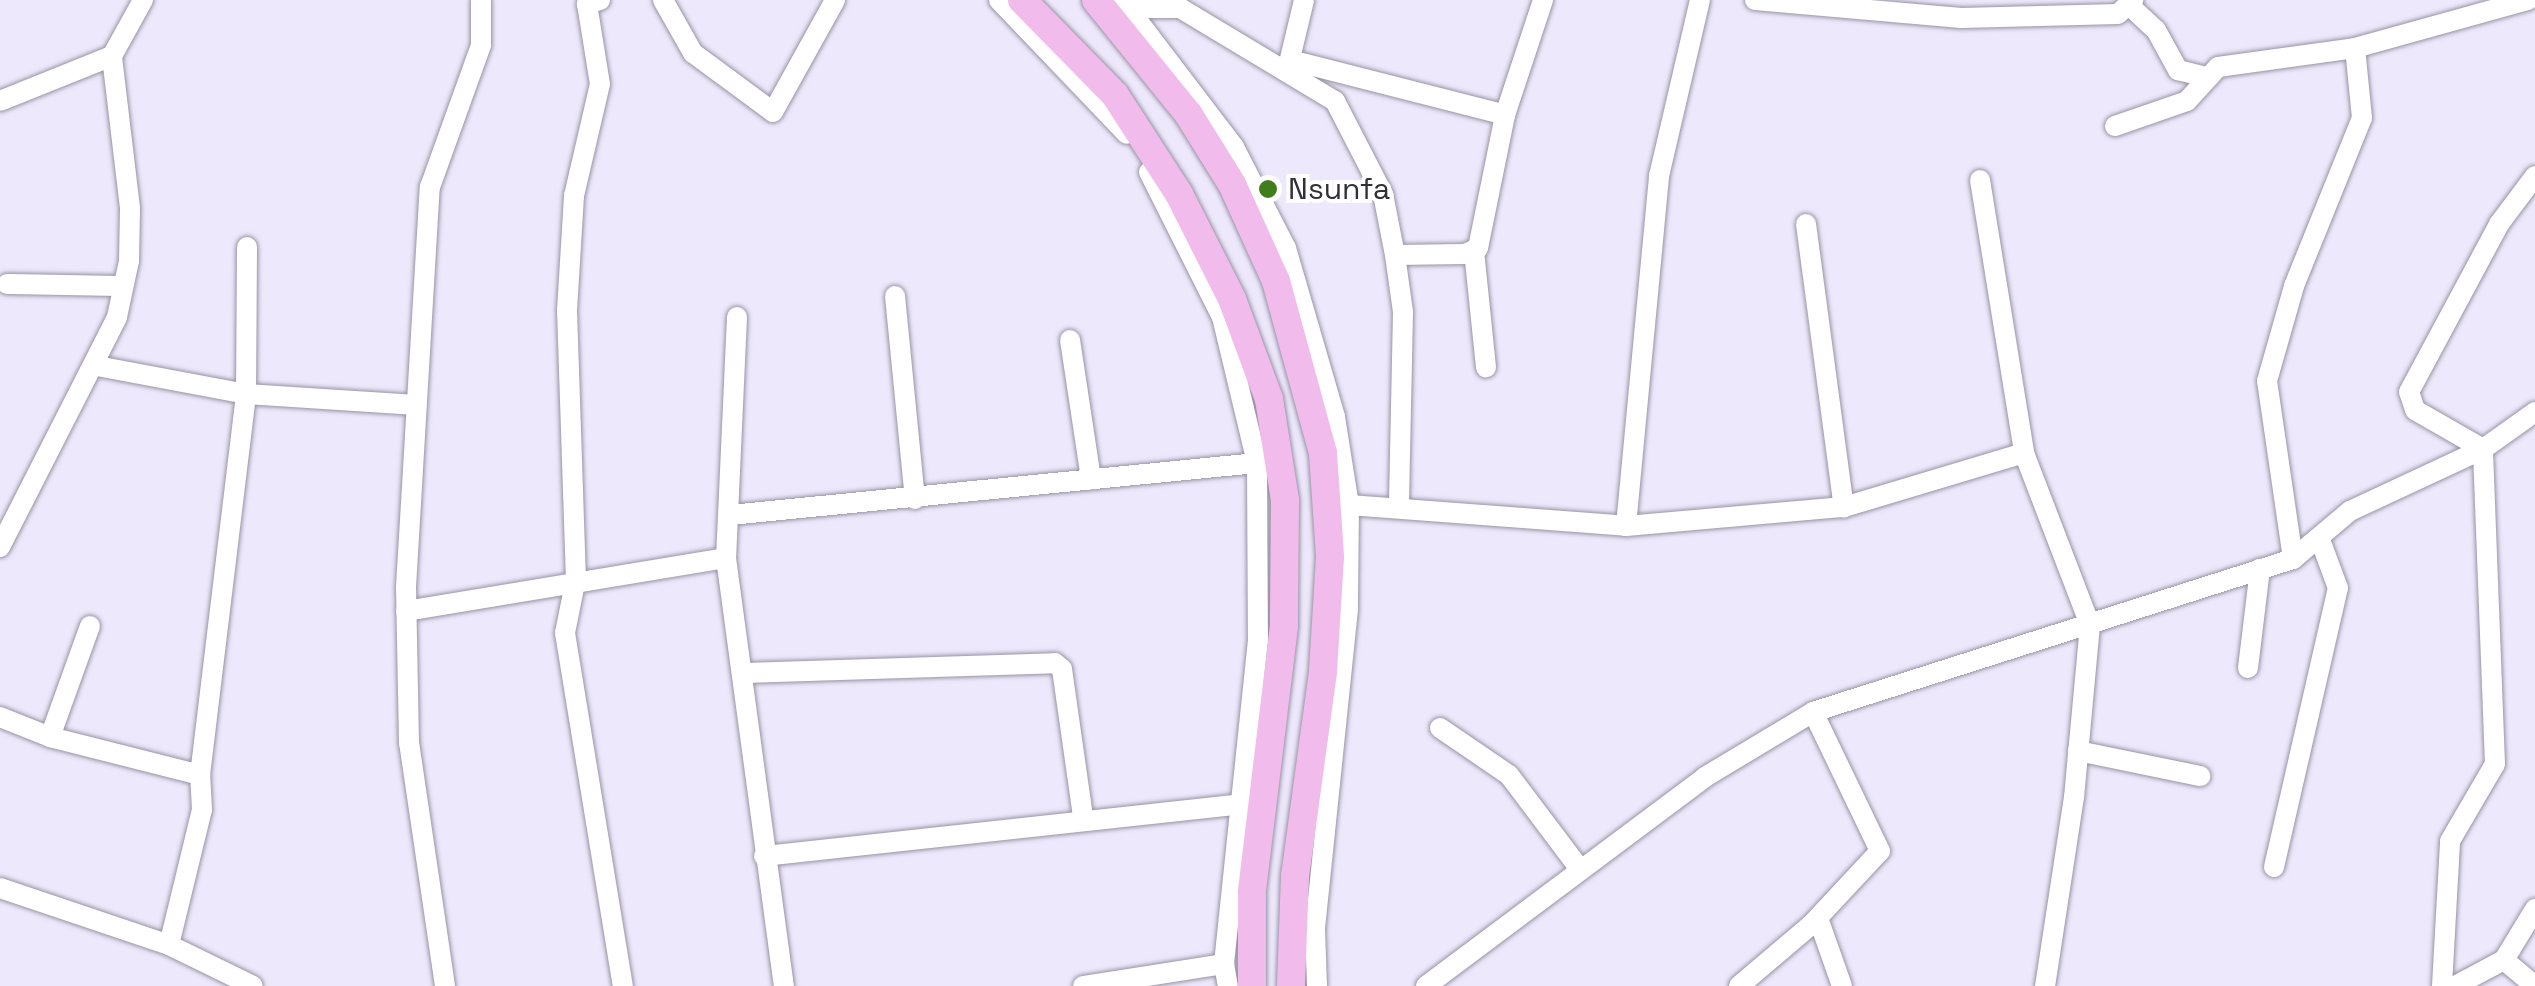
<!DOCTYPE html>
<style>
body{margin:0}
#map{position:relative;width:2535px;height:986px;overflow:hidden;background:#ede8fb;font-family:"Space Grotesk",sans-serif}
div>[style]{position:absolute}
.roads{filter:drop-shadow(0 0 2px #9893a4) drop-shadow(0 0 2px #9893a4)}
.minor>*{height:20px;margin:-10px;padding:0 10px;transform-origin:10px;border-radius:10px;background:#fff}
.major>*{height:28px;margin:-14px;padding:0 14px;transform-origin:14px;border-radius:14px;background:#f1bcec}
.dots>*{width:28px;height:28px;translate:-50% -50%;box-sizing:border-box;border:5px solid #fff;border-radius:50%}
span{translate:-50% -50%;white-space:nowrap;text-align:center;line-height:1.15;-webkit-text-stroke:8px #fff;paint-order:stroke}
.poi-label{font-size:30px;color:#312f37}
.left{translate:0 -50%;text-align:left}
</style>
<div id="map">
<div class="roads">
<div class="minor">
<div style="left:600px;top:0;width:14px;rotate:163deg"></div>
<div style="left:587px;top:4px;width:81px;rotate:80.8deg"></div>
<div style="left:600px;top:84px;width:115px;rotate:103.1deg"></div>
<div style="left:574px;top:196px;width:114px;rotate:93.5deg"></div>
<div style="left:567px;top:310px;width:268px;rotate:88.1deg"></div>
<div style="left:576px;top:578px;width:56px;rotate:101.3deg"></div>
<div style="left:565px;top:633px;width:358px;rotate:80.7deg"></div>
<div style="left:663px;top:0;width:61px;rotate:60.5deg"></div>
<div style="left:693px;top:53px;width:99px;rotate:36.4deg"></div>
<div style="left:773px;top:112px;width:128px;rotate:-61deg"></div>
<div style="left:999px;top:0;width:185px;rotate:46.3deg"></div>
<div style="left:1122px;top:0;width:185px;rotate:52.7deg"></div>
<div style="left:1234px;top:147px;width:114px;rotate:62.8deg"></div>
<div style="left:1286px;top:248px;width:176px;rotate:73.8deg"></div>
<div style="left:1335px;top:417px;width:89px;rotate:81deg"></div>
<div style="left:1349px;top:505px;width:104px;rotate:90.6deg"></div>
<div style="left:1348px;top:609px;width:322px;rotate:95.9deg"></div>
<div style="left:1315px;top:929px;width:57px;rotate:88deg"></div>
<div style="left:1755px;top:0;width:207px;rotate:5deg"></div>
<div style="left:1961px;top:18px;width:157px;rotate:-1.5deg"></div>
<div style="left:2118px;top:14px;width:21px;rotate:-43deg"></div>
<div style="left:2131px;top:7px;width:34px;rotate:43deg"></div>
<div style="left:2156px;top:30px;width:46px;rotate:61.2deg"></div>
<div style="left:2178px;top:70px;width:30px;rotate:14deg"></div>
<div style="left:1130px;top:8px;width:50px"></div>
<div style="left:1180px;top:8px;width:181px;rotate:31deg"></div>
<div style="left:1335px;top:101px;width:105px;rotate:62.7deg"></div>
<div style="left:1383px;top:194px;width:62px;rotate:78.9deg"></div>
<div style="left:1395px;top:255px;width:58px;rotate:82deg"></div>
<div style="left:1403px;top:312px;width:195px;rotate:91.2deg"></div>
<div style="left:1290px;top:60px;width:222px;rotate:14.3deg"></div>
<div style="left:1287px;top:71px;width:73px;rotate:-76.5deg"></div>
<div style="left:0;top:101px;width:121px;rotate:-21.9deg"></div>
<div style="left:2115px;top:126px;width:76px;rotate:-19.1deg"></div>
<div style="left:2187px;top:101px;width:46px;rotate:-47.6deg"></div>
<div style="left:2218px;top:67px;width:138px;rotate:-7.9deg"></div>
<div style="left:2355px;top:48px;width:180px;rotate:-15.5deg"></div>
<div style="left:1149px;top:172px;width:162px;rotate:63.3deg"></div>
<div style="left:1222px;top:317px;width:150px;rotate:76.5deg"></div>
<div style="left:1257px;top:463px;width:177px;rotate:89.7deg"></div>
<div style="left:1258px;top:640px;width:326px;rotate:96deg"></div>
<div style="left:1224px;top:964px;width:22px;rotate:80deg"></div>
<div style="left:1980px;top:180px;width:277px;rotate:80.8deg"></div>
<div style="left:2024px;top:453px;width:184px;rotate:69deg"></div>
<div style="left:2090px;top:625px;width:173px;rotate:95.3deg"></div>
<div style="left:2074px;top:797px;width:191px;rotate:98.7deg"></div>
<div style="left:1806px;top:224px;width:286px;rotate:82.4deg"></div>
<div style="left:1474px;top:251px;width:117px;rotate:84.1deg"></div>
<div style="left:1395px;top:255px;width:70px;rotate:-0.8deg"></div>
<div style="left:1465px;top:254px;width:14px;rotate:-25deg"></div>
<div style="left:1478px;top:248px;width:136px;rotate:-78.5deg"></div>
<div style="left:1505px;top:115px;width:121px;rotate:-71.7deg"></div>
<div style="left:7px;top:284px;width:116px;rotate:1deg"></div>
<div style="left:895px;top:296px;width:204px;rotate:84.4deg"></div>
<div style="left:737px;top:317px;width:241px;rotate:92.6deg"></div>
<div style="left:726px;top:558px;width:432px;rotate:82.3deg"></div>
<div style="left:1070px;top:340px;width:141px;rotate:81.4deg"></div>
<div style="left:97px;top:366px;width:152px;rotate:10.6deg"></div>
<div style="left:246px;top:394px;width:171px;rotate:3.7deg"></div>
<div style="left:1349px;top:505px;width:278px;rotate:4.3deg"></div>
<div style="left:1626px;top:526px;width:219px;rotate:-5deg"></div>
<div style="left:1844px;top:507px;width:188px;rotate:-16.7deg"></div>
<div style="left:730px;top:515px;width:530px;rotate:-5.64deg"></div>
<div style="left:1626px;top:526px;width:352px;rotate:-84.6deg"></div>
<div style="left:1659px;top:176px;width:181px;rotate:-76.9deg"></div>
<div style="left:0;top:547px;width:258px;rotate:-63deg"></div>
<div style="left:117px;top:317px;width:57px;rotate:-77.9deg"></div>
<div style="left:129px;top:261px;width:53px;rotate:-88.9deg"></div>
<div style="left:130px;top:208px;width:153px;rotate:-96.8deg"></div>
<div style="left:112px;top:56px;width:64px;rotate:-61deg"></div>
<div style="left:2293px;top:559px;width:180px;rotate:-98.3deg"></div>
<div style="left:2267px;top:381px;width:99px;rotate:-74.1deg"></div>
<div style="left:2294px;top:286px;width:181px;rotate:-68deg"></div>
<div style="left:2362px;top:118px;width:70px;rotate:-95.7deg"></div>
<div style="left:406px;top:611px;width:324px;rotate:-9.4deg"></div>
<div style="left:2248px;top:668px;width:100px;rotate:-83.1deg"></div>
<div style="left:744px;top:673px;width:311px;rotate:-1.8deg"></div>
<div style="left:1055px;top:663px;width:9px;rotate:41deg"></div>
<div style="left:1062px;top:669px;width:149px;rotate:81.9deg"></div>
<div style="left:0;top:717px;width:54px;rotate:21.8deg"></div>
<div style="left:50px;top:737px;width:155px;rotate:14.2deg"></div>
<div style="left:1440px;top:728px;width:83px;rotate:34.3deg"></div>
<div style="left:1509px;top:775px;width:116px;rotate:53deg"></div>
<div style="left:50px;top:737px;width:118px;rotate:-70.2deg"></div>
<div style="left:2078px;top:751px;width:125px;rotate:11.6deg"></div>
<div style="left:764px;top:856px;width:479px;rotate:-6.2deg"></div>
<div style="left:2274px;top:867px;width:286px;rotate:-77.1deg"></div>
<div style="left:2338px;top:588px;width:54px;rotate:-110.4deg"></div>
<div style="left:0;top:888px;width:178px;rotate:18.6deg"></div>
<div style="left:169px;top:945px;width:93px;rotate:26deg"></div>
<div style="left:1818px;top:918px;width:72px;rotate:70.6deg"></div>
<div style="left:169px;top:945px;width:139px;rotate:-76.3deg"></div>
<div style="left:202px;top:810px;width:35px;rotate:-93deg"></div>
<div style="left:200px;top:775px;width:384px;rotate:-83.1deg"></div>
<div style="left:246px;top:394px;width:147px;rotate:-89.6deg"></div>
<div style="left:2504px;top:960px;width:60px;rotate:-58.7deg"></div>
<div style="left:445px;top:986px;width:246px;rotate:-98.4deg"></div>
<div style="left:409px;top:743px;width:156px;rotate:-91.1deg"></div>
<div style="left:406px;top:587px;width:401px;rotate:-86.6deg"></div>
<div style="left:430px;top:187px;width:151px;rotate:-70.2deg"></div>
<div style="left:481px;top:45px;width:45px;rotate:-90deg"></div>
<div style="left:1083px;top:986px;width:143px;rotate:-8.9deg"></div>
<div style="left:1426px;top:986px;width:349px;rotate:-36.8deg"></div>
<div style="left:1705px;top:777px;width:126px;rotate:-31deg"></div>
<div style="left:1813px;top:712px;width:504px;rotate:-17.68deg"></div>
<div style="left:2293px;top:559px;width:75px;rotate:-40.1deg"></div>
<div style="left:2350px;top:511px;width:147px;rotate:-25deg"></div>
<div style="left:2483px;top:449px;width:64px;rotate:-35.4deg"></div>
<div style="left:1739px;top:986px;width:94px;rotate:-40.3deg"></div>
<div style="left:1811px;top:925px;width:101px;rotate:-47deg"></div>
<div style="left:1880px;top:851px;width:154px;rotate:-115.7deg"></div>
<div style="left:2442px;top:986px;width:145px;rotate:-86.8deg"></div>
<div style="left:2450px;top:841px;width:89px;rotate:-59.7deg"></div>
<div style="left:2495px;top:764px;width:315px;rotate:-92.2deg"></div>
<div style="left:2483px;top:449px;width:78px;rotate:-150.2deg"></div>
<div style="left:2415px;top:410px;width:19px;rotate:-108deg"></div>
<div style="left:2409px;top:392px;width:191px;rotate:-61.8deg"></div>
<div style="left:2499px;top:224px;width:60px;rotate:-53.1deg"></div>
<div style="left:2455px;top:986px;width:55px;rotate:-28deg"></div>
<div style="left:2504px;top:960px;width:40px;rotate:40deg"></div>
</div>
<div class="major">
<div style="left:1022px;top:0;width:133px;rotate:45.6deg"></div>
<div style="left:1115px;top:95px;width:118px;rotate:57.1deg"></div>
<div style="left:1179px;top:194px;width:118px;rotate:63.2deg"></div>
<div style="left:1232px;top:299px;width:107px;rotate:69.7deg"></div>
<div style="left:1269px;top:399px;width:102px;rotate:81deg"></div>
<div style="left:1285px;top:500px;width:126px;rotate:90.5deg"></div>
<div style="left:1284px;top:626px;width:268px;rotate:96.9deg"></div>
<div style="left:1252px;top:892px;width:94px;rotate:90deg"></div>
<div style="left:1096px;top:0;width:148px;rotate:51deg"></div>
<div style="left:1189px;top:115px;width:81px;rotate:58.1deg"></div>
<div style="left:1232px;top:184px;width:107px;rotate:65.6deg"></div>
<div style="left:1276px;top:281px;width:178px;rotate:74.7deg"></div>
<div style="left:1323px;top:453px;width:104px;rotate:86.1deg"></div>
<div style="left:1330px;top:557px;width:115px;rotate:93.5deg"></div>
<div style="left:1323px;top:672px;width:206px;rotate:97.8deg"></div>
<div style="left:1295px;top:876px;width:110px;rotate:92.1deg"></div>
</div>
</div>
<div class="dots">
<div style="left:1268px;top:189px;background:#417e1b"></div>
</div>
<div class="poi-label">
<span class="left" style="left:1288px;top:189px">Nsunfa</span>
</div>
</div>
